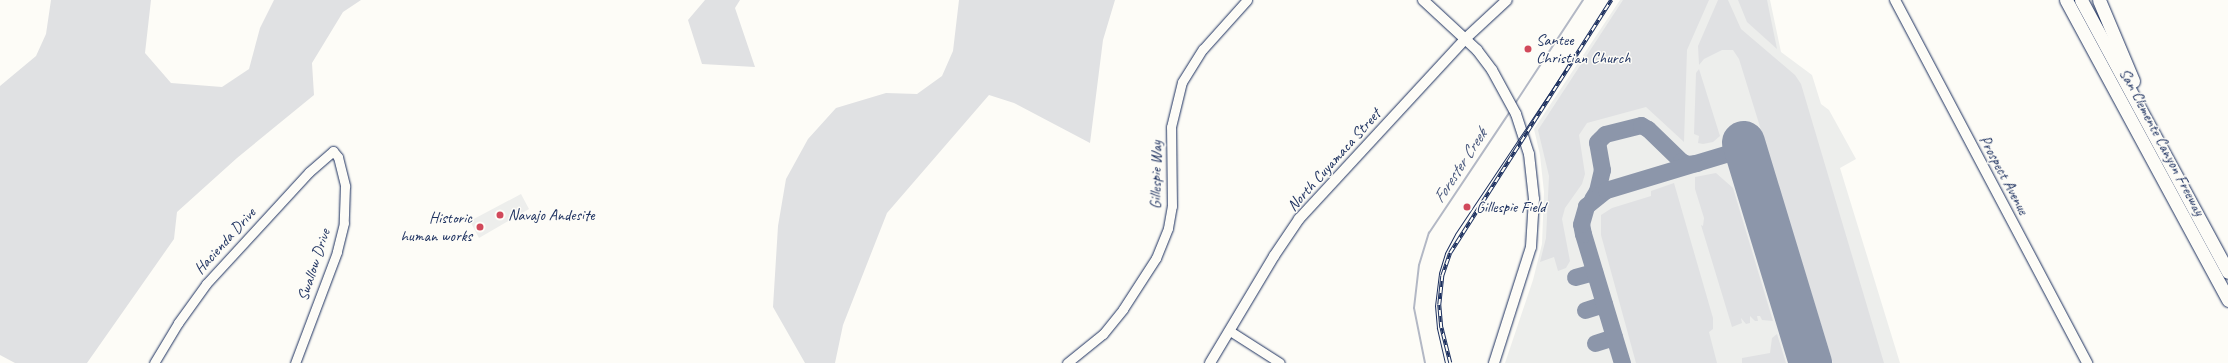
<!DOCTYPE html>
<html>
<head>
<meta charset="utf-8">
<style>
	body { margin:0 }
	#map { position:relative; width:2228px; height:363px; overflow:hidden; background:#fdfcf7; font-family:Caveat,sans-serif }
	div>[style] { position:absolute }
	[style*='--x'] { left:calc(var(--x)*1px); top:calc(var(--y)*1px); width:calc(var(--w)*1px); rotate:calc(var(--a)*1deg) }
	.built>* { inset:0; background:#edeeec }
	.green>* { inset:0; background:#e0e1e3 }
	.stream>* { height:2px; margin:-1px; padding:0 1px; transform-origin:1px; border-radius:1px; background:#b3b8c5 }
	.taxiway>* { height:17px; margin:-8.5px; padding:0 8.5px; transform-origin:8.5px; border-radius:8.5px; background:#8c96aa }
	.runway>* { height:43px; margin:-21.5px; padding:0 21.5px; transform-origin:21.5px; border-radius:21.5px; background:#8c96aa }
	.roads { filter:drop-shadow(0 0 1px #1b2f5e) drop-shadow(0 0 1px #1b2f5e) }
	.tertiary>* { height:9px; margin:-4.5px; padding:0 4.5px; transform-origin:4.5px; border-radius:4.5px; background:#fdfcf7 }
	.secondary>* { height:10px; margin:-5px; padding:0 5px; transform-origin:5px; border-radius:5px; background:#fdfcf7 }
	.motorway>* { height:13px; margin:-6.5px; padding:0 6.5px; transform-origin:6.5px; border-radius:6.5px; background:#fdfcf7 }
	.tram>* { height:1px; margin:-0.5px; padding:0 0.5px; transform-origin:0.5px; border-radius:0.5px; background:#1b2f5e }
	.rail>* { height:3.5px; margin-top:-1.75px; transform-origin:0; background:repeating-linear-gradient(90deg,#fdfcf7 0 6px,#1b2f5e 0 12px); box-sizing:border-box; border-block:1px solid #1b2f5e }
	.dots>* { width:11px; height:11px; translate:-50% -50%; box-sizing:border-box; border:2px solid #fdfcf7; border-radius:50% }
	span { translate:-50% -50%; white-space:nowrap; text-align:center; line-height:1.15; -webkit-text-stroke:3px #fdfcf7; paint-order:stroke }
	.poi-label { font-size:16px; color:#1b2f5e }
	.left { translate:0 -50%; text-align:left }
	.right { translate:-100% -50%; text-align:right }
	.street-label { font-size:16px; color:#1b2f5e }
	.water-label { font-size:17px; color:#49587d; font-style:italic }
</style>
</head>
<body>
<div id="map">
	<div class="built">
		<div style="clip-path:polygon(1620px 0,1770px 0,1781px 52px,1812px 75px,1821px 104px,1829px 110px,1856px 159px,1840px 168px,1900px 363px,1505px 363px,1533px 280px,1542px 244px,1544px 192px,1540px 155px,1534px 129px)"></div>
		<div style="clip-path:polygon(521px 194px,529px 209px,479px 238px,470px 221px)"></div>
	</div>
	<div class="green">
		<div style="clip-path:polygon(51px 0,151px 0,145px 53px,171px 83px,222px 87px,249px 69px,260px 28px,274px 0,361px 0,343px 12px,312px 63px,314px 95px,237px 158px,177px 212px,174px 239px,87px 363px,15px 363px,0 355px,0 86px,36px 56px,46px 34px)"></div>
		<div style="clip-path:polygon(705px 0,740px 0,735px 8px,755px 67px,702px 64px,688px 20px)"></div>
		<div style="clip-path:polygon(959px 0,1115px 0,1103px 40px,1090px 143px,1014px 103px,989px 95px,887px 213px,843px 325px,835px 363px,805px 363px,773px 307px,778px 226px,786px 179px,808px 139px,836px 108px,886px 93px,917px 94px,942px 76px,953px 51px)"></div>
		<div style="clip-path:polygon(1623px 0,1709px 0,1687px 50px,1684px 142px,1646px 107px,1587px 123px,1579px 135px,1585px 174px,1582px 184px,1565px 208px,1562px 219px,1570px 261px,1566px 268px,1558px 271px,1554px 257px,1540px 262px,1546px 238px,1549px 176px,1538px 130px)"></div>
		<div style="clip-path:polygon(1718px 0,1728px 0,1741px 29px,1795px 75px,1801px 84px,1884px 363px,1833px 363px,1739px 59px,1733px 50px,1722px 50px,1704px 59px,1699px 65px,1698px 46px)"></div>
		<div style="clip-path:polygon(1738px 0,1767px 0,1777px 49px,1747px 22px)"></div>
		<div style="clip-path:polygon(1699px 69px,1720px 136px,1713px 142px,1703px 144px,1698px 143px,1699px 136px,1694px 134px,1696px 73px)"></div>
		<div style="clip-path:polygon(1716px 173px,1733px 188px,1773px 321px,1762px 320px,1760px 316px,1757px 316px,1758px 321px,1755px 321px,1750px 316px,1750px 323px,1746px 324px,1741px 318px,1742px 323px,1732px 327px,1701px 225px,1703px 226px,1704px 218px,1695px 189px,1695px 177px)"></div>
		<div style="clip-path:polygon(1674px 183px,1713px 318px,1713px 329px,1709px 332px,1717px 363px,1636px 363px,1601px 235px,1601px 215px,1612px 208px,1651px 196px,1651px 191px)"></div>
		<div style="clip-path:polygon(1777px 334px,1786px 363px,1742px 363px,1742px 358px,1770px 353px,1772px 338px)"></div>
	</div>
	<div class="stream">
		<div style="--x:1514;--y:105;--w:126;--a:-56.7"></div>
		<div style="--x:1425;--y:363;--w:56;--a:-101.3"></div>
		<div style="--x:1414;--y:308;--w:43;--a:-83.4"></div>
		<div style="--x:1419;--y:265;--w:34;--a:-73"></div>
		<div style="--x:1429;--y:233;--w:148;--a:-56.3"></div>
	</div>
	<div class="taxiway">
		<div style="--x:1592;--y:199;--w:9;--a:-58"></div>
		<div style="--x:1597;--y:191;--w:22;--a:-77"></div>
		<div style="--x:1602;--y:170;--w:28;--a:-100"></div>
		<div style="--x:1597;--y:142;--w:11;--a:-45"></div>
		<div style="--x:1605;--y:134;--w:37;--a:-14"></div>
		<div style="--x:1641;--y:125;--w:8;--a:30"></div>
		<div style="--x:1648;--y:129;--w:46;--a:44.1"></div>
		<div style="--x:1681;--y:161;--w:7;--a:27"></div>
		<div style="--x:1687;--y:164;--w:10;--a:-6"></div>
		<div style="--x:1575;--y:277;--w:20;--a:-15"></div>
		<div style="--x:1585;--y:310;--w:20;--a:-18"></div>
		<div style="--x:1595;--y:343;--w:20;--a:-18"></div>
		<div style="--x:1622;--y:363;--w:135;--a:-106.8"></div>
		<div style="--x:1583;--y:234;--w:10;--a:-101"></div>
		<div style="--x:1581;--y:224;--w:19;--a:-74"></div>
		<div style="--x:1586;--y:206;--w:26;--a:-39"></div>
		<div style="--x:1606;--y:190;--w:145;--a:-16.8"></div>
	</div>
	<div class="runway">
		<div style="--x:1743;--y:142;--w:231;--a:73.1"></div>
	</div>
	<div class="roads">
		<div class="tertiary">
			<div style="--x:1230;--y:331;--w:59;--a:32.6"></div>
			<div style="--x:154;--y:363;--w:47;--a:-59"></div>
			<div style="--x:178;--y:323;--w:48;--a:-54.3"></div>
			<div style="--x:206;--y:284;--w:152;--a:-47.4"></div>
			<div style="--x:309;--y:172;--w:32;--a:-41"></div>
			<div style="--x:333;--y:151;--w:8;--a:50"></div>
			<div style="--x:338;--y:157;--w:30;--a:76"></div>
			<div style="--x:345;--y:186;--w:37;--a:92"></div>
			<div style="--x:344;--y:223;--w:30;--a:104"></div>
			<div style="--x:337;--y:252;--w:119;--a:110.7"></div>
			<div style="--x:1067;--y:363;--w:46;--a:-38.9"></div>
			<div style="--x:1103;--y:334;--w:32;--a:-51"></div>
			<div style="--x:1123;--y:309;--w:61;--a:-57.1"></div>
			<div style="--x:1156;--y:258;--w:32;--a:-68"></div>
			<div style="--x:1168;--y:228;--w:22;--a:-80"></div>
			<div style="--x:1172;--y:206;--w:79;--a:-90.7"></div>
			<div style="--x:1171;--y:127;--w:46;--a:-76.3"></div>
			<div style="--x:1182;--y:82;--w:39;--a:-58"></div>
			<div style="--x:1203;--y:49;--w:66;--a:-48.1"></div>
		</div>
		<div class="secondary">
			<div style="--x:1423;--y:0;--w:74;--a:42.8"></div>
			<div style="--x:1477;--y:50;--w:25;--a:53"></div>
			<div style="--x:1492;--y:70;--w:50;--a:61.4"></div>
			<div style="--x:1516;--y:114;--w:42;--a:72"></div>
			<div style="--x:1529;--y:154;--w:45;--a:83.7"></div>
			<div style="--x:1534;--y:199;--w:48;--a:93.6"></div>
			<div style="--x:1531;--y:247;--w:122;--a:107.7"></div>
			<div style="--x:1895;--y:0;--w:411;--a:62.1"></div>
			<div style="--x:1210;--y:363;--w:125;--a:-59.1"></div>
			<div style="--x:1274;--y:256;--w:45;--a:-56"></div>
			<div style="--x:1299;--y:219;--w:245;--a:-47.3"></div>
			<div style="--x:1465;--y:39;--w:57;--a:-42.9"></div>
		</div>
		<div class="motorway">
			<div style="--x:2066;--y:0;--w:341;--a:61.6"></div>
			<div style="--x:2081;--y:0;--w:309;--a:61.6"></div>
			<div style="--x:2099;--y:0;--w:88;--a:67.2"></div>
		</div>
	</div>
	<div class="tram">
		<div style="--x:1445;--y:363;--w:36;--a:-103"></div>
		<div style="--x:1437;--y:328;--w:22;--a:-95"></div>
		<div style="--x:1435;--y:306;--w:33;--a:-83"></div>
		<div style="--x:1439;--y:273;--w:21;--a:-73"></div>
		<div style="--x:1445;--y:253;--w:21;--a:-62"></div>
		<div style="--x:1455;--y:234;--w:203;--a:-56.2"></div>
	</div>
	<div class="rail">
		<div style="--x:1450;--y:363;--w:36;--a:-104"></div>
		<div style="--x:1441;--y:328;--w:23;--a:-95"></div>
		<div style="--x:1439;--y:305;--w:29;--a:-84"></div>
		<div style="--x:1442;--y:276;--w:24;--a:-71"></div>
		<div style="--x:1450;--y:253;--w:300;--a:-57.5"></div>
	</div>
	<div class="dots">
		<div style="left:1528px;top:49px;background:#d1495b"></div>
		<div style="left:1467px;top:207px;background:#d1495b"></div>
		<div style="left:500px;top:215px;background:#d1495b"></div>
		<div style="left:480px;top:227px;background:#d1495b"></div>
	</div>
	<div class="poi-label">
		<span class="left" style="left:1536px;top:49px">Santee<br>Christian Church</span>
		<span class="left" style="left:1476px;top:207px">Gillespie Field</span>
		<span class="left" style="left:508px;top:215px">Navajo Andesite</span>
		<span class="right" style="left:472px;top:227px">Historic<br>human works</span>
	</div>
	<div class="street-label">
		<span style="left:2162px;top:142px;rotate:62deg">San Clemente Canyon Freeway</span>
		<span style="left:1334px;top:160px;rotate:-48deg">North Cuyamaca Street</span>
		<span style="left:1156px;top:175px;rotate:-89deg">Gillespie Way</span>
		<span style="left:2004px;top:175px;rotate:62deg">Prospect Avenue</span>
		<span style="left:225px;top:241px;rotate:-48deg">Hacienda Drive</span>
		<span style="left:314px;top:265px;rotate:-72deg">Swallow Drive</span>
	</div>
	<div class="water-label">
		<span style="left:1460px;top:166px;rotate:-57deg">Forester Creek</span>
	</div>
</div>
</body>
</html>
